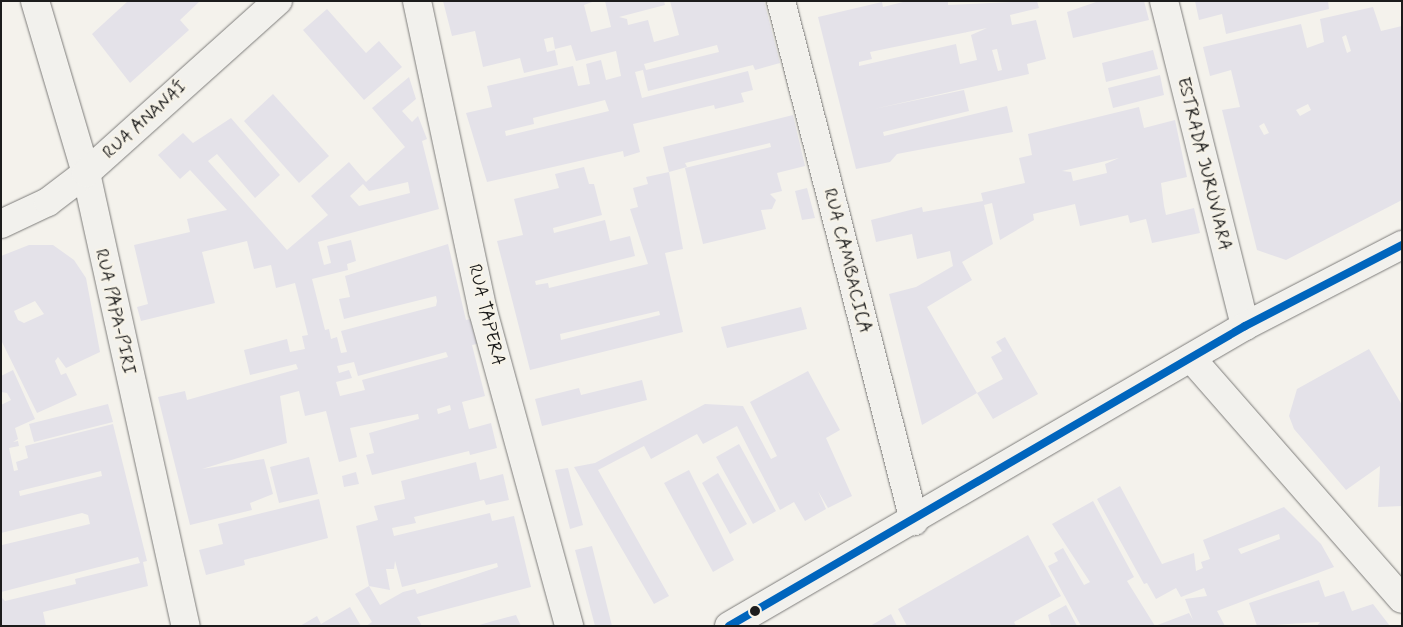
<!DOCTYPE html>
<html>
<head>
<meta charset="utf-8">
<style>
	body { margin:0 }
	#map { position:relative; width:1403px; height:627px; overflow:hidden; background:#f4f2ec; font-family:Mynerve,sans-serif }
	div>[style] { position:absolute }
	[style*='--x'] { left:calc(var(--x)*1px); top:calc(var(--y)*1px); width:calc(var(--w)*1px); rotate:calc(var(--a)*1deg) }
	.building>* { inset:0; background:#e4e2e9 }
	.roads { filter:drop-shadow(0 0 1px #7d7c7a) drop-shadow(0 0 1px #7d7c7a) }
	.street>* { height:28px; margin:-14px; padding:0 14px; transform-origin:14px; border-radius:14px; background:#f2f1ed }
	.secondary>* { height:28px; margin:-14px; padding:0 14px; transform-origin:14px; border-radius:14px; background:#f2f1ed }
	.bus-1>* { height:8px; margin:-4px; padding:0 4px; transform-origin:4px; border-radius:4px; background:#0065bd }
	.dots>* { width:14px; height:14px; translate:-50% -50%; box-sizing:border-box; border:2px solid #f7f3e8; border-radius:50% }
	span { translate:-50% -50%; white-space:nowrap; text-align:center; line-height:1.15; -webkit-text-stroke:4px #f7f3e8; paint-order:stroke }
	.street-label { font-size:18px; color:#1c1c1c }
	.frame { position:absolute; inset:0; border:2px solid #1c1c1c; pointer-events:none }
</style>
</head>
<body>
<div id="map">
	<div class="building">
		<div style="clip-path:polygon(128px 1px,200px 1px,180px 20px,189px 30px,130px 83px,92px 34px)"></div>
		<div style="clip-path:polygon(evenodd,443px 1px,595px 1px,584px 5px,591px 32px,611px 27px,605px 1px,664px 1px,665px 5px,619px 17px,627px 19px,628px 25px,648px 20px,654px 42px,679px 35px,670px 1px,764px 1px,780px 63px,755px 70px,753px 65px,648px 91px,643px 70px,635px 72px,642px 98px,748px 71px,753px 90px,741px 93px,744px 102px,715px 109px,714px 105px,633px 124px,640px 152px,624px 157px,623px 151px,487px 182px,466px 113px,492px 107px,487px 86px,573px 66px,578px 86px,590px 84px,586px 64px,601px 60px,606px 80px,621px 76px,616px 51px,576px 61px,571px 45px,555px 49px,553px 37px,544px 39px,547px 52px,555px 50px,558px 65px,524px 73px,520px 58px,483px 67px,475px 31px,452px 36px,443px 1px,717px 45px,719px 52px,646px 70px,644px 64px,717px 45px,443px 1px,605px 100px,609px 111px,506px 136px,505px 131px,534px 124px,533px 118px,605px 100px)"></div>
		<div style="clip-path:polygon(evenodd,907px 1px,948px 1px,948px 5px,1037px 1px,1039px 8px,1010px 15px,1012px 25px,1036px 20px,1046px 59px,1027px 64px,1029px 74px,874px 109px,964px 90px,969px 111px,883px 132px,884px 136px,1007px 106px,1013px 132px,897px 154px,890px 162px,856px 169px,818px 17px,882px 2px,883px 7px,907px 1px,987px 28px,971px 35px,977px 60px,960px 64px,956px 44px,859px 66px,859px 62px,872px 59px,870px 52px,987px 28px,907px 1px,997px 49px,1002px 70px,998px 71px,992px 50px,997px 49px)"></div>
		<div style="clip-path:polygon(1099px 1px,1144px 1px,1149px 20px,1073px 38px,1067px 12px)"></div>
		<div style="clip-path:polygon(1195px 1px,1328px 1px,1329px 9px,1226px 34px,1222px 14px,1199px 20px)"></div>
		<div style="clip-path:polygon(evenodd,1373px 7px,1381px 31px,1402px 26px,1402px 200px,1286px 260px,1257px 250px,1222px 110px,1240px 107px,1231px 70px,1210px 76px,1203px 47px,1301px 24px,1307px 48px,1324px 42px,1320px 19px,1373px 7px,1346px 35px,1351px 51px,1347px 53px,1342px 37px,1346px 35px,1373px 7px,1308px 104px,1311px 110px,1300px 116px,1296px 110px,1308px 104px,1373px 7px,1264px 123px,1269px 133px,1264px 135px,1259px 126px,1264px 123px)"></div>
		<div style="clip-path:polygon(327px 9px,366px 53px,379px 41px,402px 67px,364px 100px,303px 30px)"></div>
		<div style="clip-path:polygon(1153px 50px,1158px 69px,1106px 82px,1102px 63px)"></div>
		<div style="clip-path:polygon(1160px 75px,1164px 95px,1113px 108px,1108px 88px)"></div>
		<div style="clip-path:polygon(evenodd,409px 77px,416px 99px,402px 111px,412px 122px,418px 116px,427px 139px,422px 141px,439px 209px,318px 242px,324px 265px,331px 263px,327px 246px,351px 240px,356px 261px,347px 264px,348px 270px,312px 279px,325px 330px,329px 329px,331px 339px,337px 337px,341px 353px,347px 352px,341px 331px,436px 306px,437px 301px,436px 296px,344px 319px,339px 299px,350px 297px,345px 276px,448px 244px,466px 320px,470px 319px,477px 344px,472px 345px,485px 396px,462px 402px,469px 429px,491px 423px,497px 448px,470px 455px,469px 451px,372px 475px,366px 455px,374px 453px,369px 433px,419px 419px,418px 414px,350px 428px,357px 457px,339px 462px,326px 411px,305px 416px,299px 391px,280px 396px,287px 443px,202px 469px,264px 459px,273px 494px,250px 503px,252px 510px,190px 525px,158px 397px,185px 391px,187px 400px,298px 369px,296px 364px,250px 375px,244px 350px,287px 339px,290px 352px,305px 349px,302px 336px,308px 335px,295px 283px,276px 288px,271px 265px,254px 269px,247px 241px,202px 252px,215px 303px,141px 321px,137px 307px,148px 304px,134px 245px,190px 232px,187px 219px,227px 210px,190px 170px,180px 179px,158px 155px,183px 133px,193px 143px,231px 118px,280px 175px,255px 198px,217px 154px,208px 161px,287px 250px,328px 215px,311px 196px,349px 162px,366px 182px,405px 147px,372px 108px,409px 77px,408px 182px,410px 193px,359px 206px,350px 196px,363px 184px,369px 191px,408px 182px,409px 77px,446px 352px,448px 357px,362px 380px,365px 390px,340px 396px,336px 382px,352px 378px,349px 370px,339px 373px,337px 366px,354px 362px,358px 376px,446px 352px,409px 77px,450px 405px,451px 410px,438px 414px,437px 409px,450px 405px)"></div>
		<div style="clip-path:polygon(273px 94px,329px 156px,299px 183px,244px 121px)"></div>
		<div style="clip-path:polygon(evenodd,1139px 107px,1144px 128px,1175px 120px,1187px 177px,1161px 183px,1164px 206px,1166px 215px,1194px 208px,1200px 233px,1152px 243px,1146px 219px,1130px 223px,1128px 215px,1080px 226px,1075px 204px,1033px 214px,1034px 220px,1000px 240px,992px 203px,984px 205px,993px 244px,962px 262px,972px 280px,927px 307px,977px 393px,922px 425px,889px 294px,916px 287px,953px 266px,950px 251px,917px 259px,912px 234px,876px 242px,871px 220px,922px 207px,923px 212px,983px 201px,981px 193px,1025px 183px,1019px 158px,1032px 155px,1028px 134px,1139px 107px,1119px 158px,1105px 164px,1107px 173px,1073px 181px,1071px 172px,1062px 171px,1119px 158px)"></div>
		<div style="clip-path:polygon(793px 115px,805px 166px,777px 173px,782px 191px,770px 194px,776px 200px,772px 209px,761px 210px,766px 229px,703px 244px,685px 168px,771px 147px,770px 143px,685px 163px,687px 167px,669px 172px,663px 147px)"></div>
		<div style="clip-path:polygon(evenodd,584px 167px,589px 184px,594px 184px,602px 215px,553px 228px,554px 233px,605px 220px,610px 241px,630px 236px,635px 256px,535px 281px,536px 285px,548px 283px,549px 288px,648px 264px,630px 209px,638px 207px,633px 188px,648px 184px,646px 177px,669px 172px,683px 249px,665px 253px,683px 332px,530px 370px,497px 241px,523px 235px,514px 199px,559px 188px,555px 174px,584px 167px,659px 311px,660px 315px,561px 340px,560px 334px,659px 311px)"></div>
		<div style="clip-path:polygon(807px 188px,815px 218px,802px 220px,795px 191px)"></div>
		<div style="clip-path:polygon(evenodd,29px 245px,53px 245px,74px 260px,86px 278px,100px 352px,66px 368px,58px 357px,55px 361px,61px 375px,66px 373px,77px 395px,37px 413px,1px 340px,1px 256px,29px 245px,35px 301px,44px 314px,24px 323px,18px 320px,14px 311px,35px 301px)"></div>
		<div style="clip-path:polygon(801px 307px,807px 329px,727px 348px,721px 327px)"></div>
		<div style="clip-path:polygon(1005px 337px,1038px 394px,993px 419px,977px 393px,1003px 379px,991px 357px,1002px 351px,996px 342px)"></div>
		<div style="clip-path:polygon(1369px 349px,1402px 405px,1402px 506px,1378px 507px,1380px 466px,1346px 490px,1294px 429px,1289px 416px,1297px 389px)"></div>
		<div style="clip-path:polygon(evenodd,13px 370px,35px 419px,15px 428px,18px 439px,13px 442px,18px 441px,19px 446px,9px 448px,14px 471px,18px 470px,16px 462px,28px 458px,25px 446px,113px 424px,147px 561px,143px 562px,148px 586px,43px 612px,46px 626px,1px 626px,1px 597px,5px 601px,76px 584px,75px 579px,140px 563px,138px 557px,1px 592px,2px 545px,90px 524px,88px 515px,82px 513px,1px 533px,1px 405px,11px 400px,7px 393px,1px 392px,1px 376px,13px 370px,101px 471px,102px 476px,20px 496px,19px 491px,101px 471px)"></div>
		<div style="clip-path:polygon(808px 371px,840px 430px,826px 438px,852px 496px,828px 508px,818px 491px,826px 509px,805px 521px,794px 502px,780px 510px,737px 426px,703px 444px,697px 434px,651px 459px,644px 446px,598px 470px,669px 596px,654px 604px,574px 467px,595px 463px,705px 404px,743px 406px,771px 459px,777px 456px,750px 402px)"></div>
		<div style="clip-path:polygon(642px 380px,647px 400px,542px 426px,535px 399px,579px 388px,581px 395px)"></div>
		<div style="clip-path:polygon(108px 404px,113px 422px,34px 442px,29px 424px)"></div>
		<div style="clip-path:polygon(739px 444px,776px 511px,753px 524px,716px 457px)"></div>
		<div style="clip-path:polygon(309px 457px,318px 494px,279px 503px,270px 467px)"></div>
		<div style="clip-path:polygon(evenodd,476px 462px,480px 480px,503px 474px,509px 500px,486px 505px,484px 500px,414px 517px,416px 523px,392px 528px,394px 536px,490px 513px,492px 521px,514px 516px,531px 587px,417px 617px,422px 626px,366px 626px,372px 622px,355px 594px,369px 586px,356px 526px,378px 520px,374px 506px,405px 499px,401px 481px,476px 462px,395px 561px,402px 587px,497px 563px,498px 567px,417px 594px,415px 589px,403px 592px,380px 605px,369px 586px,390px 590px,386px 569px,394px 569px,395px 561px)"></div>
		<div style="clip-path:polygon(568px 468px,583px 525px,570px 529px,555px 470px)"></div>
		<div style="clip-path:polygon(689px 470px,734px 560px,713px 572px,664px 483px)"></div>
		<div style="clip-path:polygon(356px 472px,359px 484px,344px 487px,342px 476px)"></div>
		<div style="clip-path:polygon(718px 473px,747px 524px,730px 534px,702px 483px)"></div>
		<div style="clip-path:polygon(evenodd,1120px 486px,1162px 564px,1194px 553px,1196px 571px,1203px 568px,1201px 562px,1210px 559px,1203px 540px,1284px 507px,1321px 544px,1334px 567px,1217px 611px,1225px 626px,1081px 626px,1048px 566px,1058px 561px,1054px 553px,1063px 548px,1084px 585px,1090px 582px,1052px 524px,1093px 501px,1134px 577px,1127px 581px,1155px 626px,1189px 613px,1193px 620px,1185px 599px,1207px 596px,1204px 588px,1181px 597px,1176px 588px,1156px 599px,1147px 583px,1144px 584px,1097px 499px,1120px 486px,1279px 534px,1280px 539px,1241px 554px,1238px 549px,1279px 534px)"></div>
		<div style="clip-path:polygon(319px 499px,328px 538px,244px 560px,245px 565px,206px 575px,199px 550px,223px 544px,218px 524px)"></div>
		<div style="clip-path:polygon(1028px 535px,1061px 596px,1014px 622px,1016px 626px,907px 626px,898px 609px)"></div>
		<div style="clip-path:polygon(592px 546px,612px 626px,595px 626px,575px 550px)"></div>
		<div style="clip-path:polygon(1319px 580px,1325px 597px,1344px 591px,1352px 611px,1373px 604px,1390px 626px,1317px 626px,1320px 622px,1257px 626px,1249px 603px)"></div>
		<div style="clip-path:polygon(1066px 605px,1077px 626px,1051px 626px,1048px 615px)"></div>
		<div style="clip-path:polygon(350px 607px,361px 626px,300px 626px,317px 616px,321px 624px)"></div>
		<div style="clip-path:polygon(891px 614px,897px 626px,870px 626px)"></div>
		<div style="clip-path:polygon(516px 615px,521px 626px,476px 626px,493px 621px)"></div>
	</div>
	<div class="roads">
		<div class="street">
			<div style="--x:35;--y:1;--w:179;--a:73.5"></div>
			<div style="--x:86;--y:173;--w:464;--a:77.6"></div>
			<div style="--x:417;--y:1;--w:317;--a:78"></div>
			<div style="--x:483;--y:311;--w:327;--a:74.7"></div>
			<div style="--x:781;--y:1;--w:537;--a:75.65"></div>
			<div style="--x:1164;--y:1;--w:335;--a:76"></div>
			<div style="--x:1;--y:224;--w:52;--a:-25.1"></div>
			<div style="--x:48;--y:202;--w:48;--a:-37.3"></div>
			<div style="--x:86;--y:173;--w:258;--a:-41.9"></div>
			<div style="--x:1191;--y:358;--w:320;--a:48.8"></div>
		</div>
		<div class="secondary">
			<div style="--x:729;--y:626;--w:597;--a:-30.17"></div>
			<div style="--x:1245;--y:326;--w:177;--a:-27.3"></div>
		</div>
	</div>
	<div class="bus-1">
		<div style="--x:729;--y:626;--w:597;--a:-30.17"></div>
		<div style="--x:1245;--y:326;--w:177;--a:-27.3"></div>
	</div>
	<div class="dots">
		<div style="left:755px;top:611px;background:#1c1c1c"></div>
	</div>
	<div class="street-label">
		<span style="left:145px;top:120px;rotate:-42deg">RUA ANANAÍ</span>
		<span style="left:1204px;top:164px;rotate:76deg">ESTRADA JURUVIARA</span>
		<span style="left:847px;top:261px;rotate:76deg">RUA CAMBACICA</span>
		<span style="left:115px;top:312px;rotate:77deg">RUA PAPA-PIRI</span>
		<span style="left:486px;top:315px;rotate:76deg">RUA TAPERA</span>
	</div>
	<div class="frame"></div>
</div>
</body>
</html>
